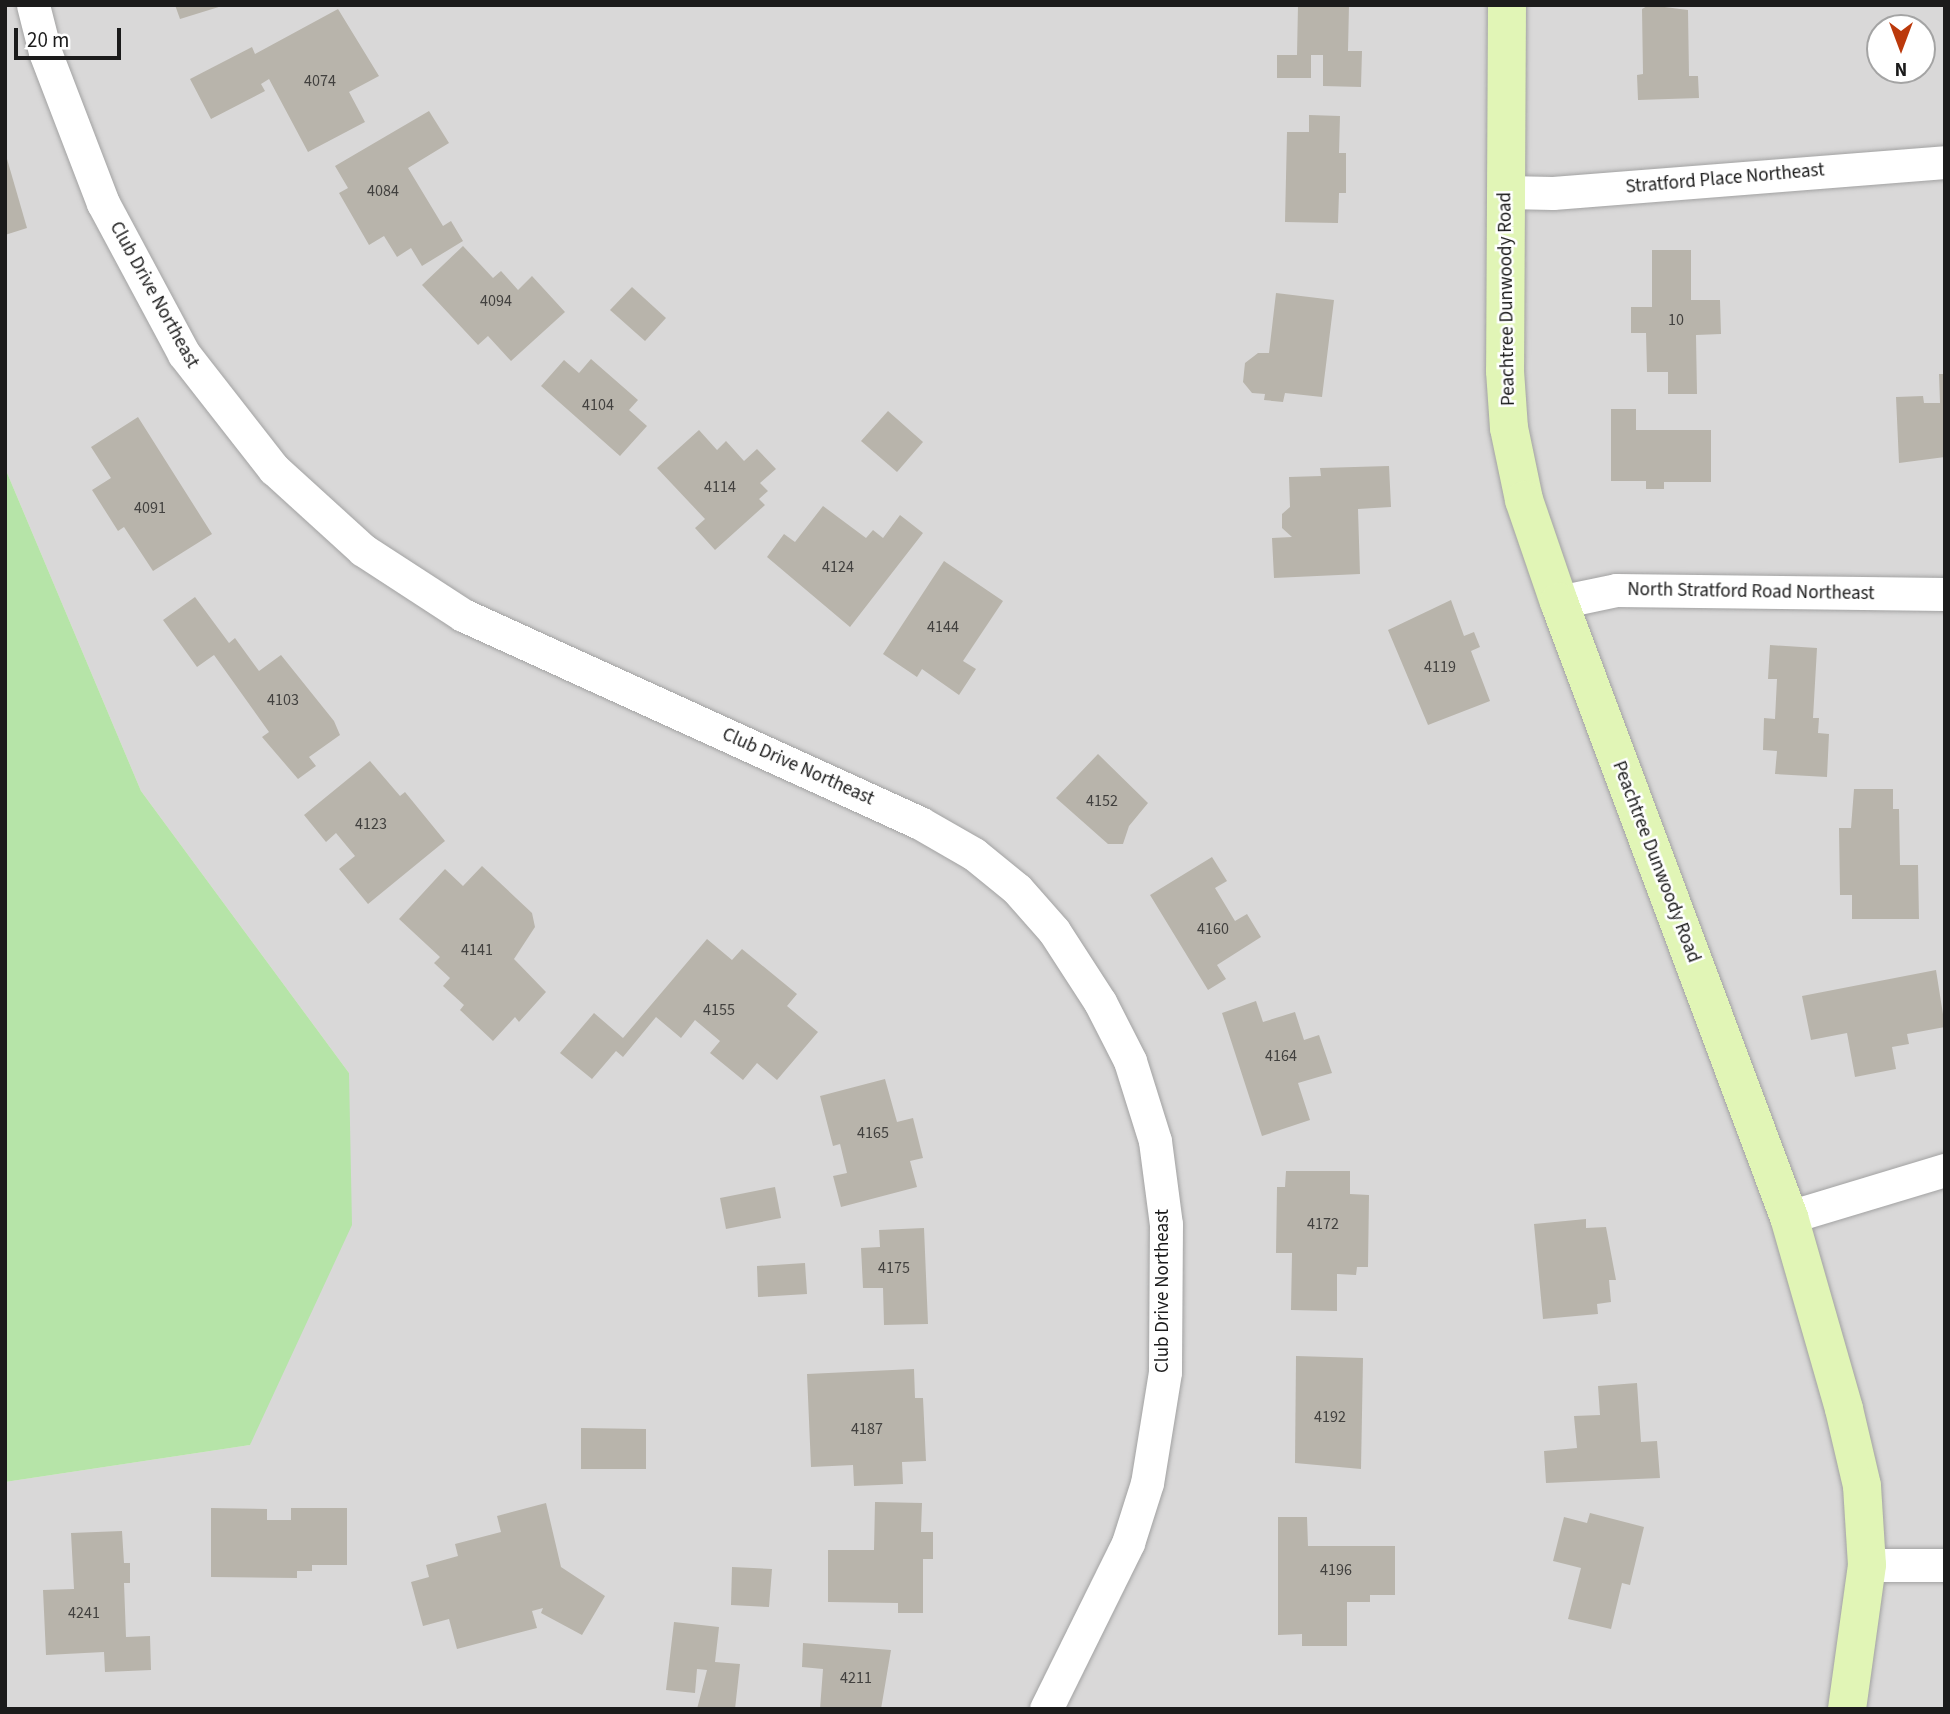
<!DOCTYPE html>
<html>
<head>
<meta charset="utf-8">
<style>
	body { margin:0 }
	#map { position:relative; width:1950px; height:1714px; overflow:hidden; background:#ecebe1; font-family:"Source Sans 3",sans-serif }
	div>[style] { position:absolute }
	[style*='--x'] { left:calc(var(--x)*1px); top:calc(var(--y)*1px); width:calc(var(--w)*1px); rotate:calc(var(--a)*1deg) }
	.residential>* { inset:0; background:#d9d8d8 }
	.grass>* { inset:0; background:#b6e4a8 }
	.building>* { inset:0; background:#b8b4ab }
	.roads { filter:drop-shadow(0 0 2px #a2a2a2) drop-shadow(0 0 2px #a2a2a2) }
	.minor>* { height:33px; margin:-16.5px; padding:0 16.5px; transform-origin:16.5px; border-radius:16.5px; background:#fff }
	.secondary>* { height:38px; margin:-19px; padding:0 19px; transform-origin:19px; border-radius:19px; background:#e1f5b6 }
	span { translate:-50% -50%; white-space:nowrap; text-align:center; line-height:1.15; -webkit-text-stroke:5px #fff; paint-order:stroke }
	.number-label { font-size:16px; color:#42413f }
	.number-label span { -webkit-text-stroke-width:0 }
	.street-label { font-size:19px; color:#1b1b1b }
	.frame { position:absolute; inset:0; border:7px solid #1b1b1b; pointer-events:none }
	.north { position:absolute; left:1866px; top:14px; width:70px; height:70px; box-sizing:border-box; background:#fff; border:2px solid #a4a4a4; border-radius:50%; rotate:180deg; font-size:19px; font-weight:700; line-height:28px; text-align:center; color:#1b1b1b }
	.north::after { content:''; display:block; margin:auto; width:24px; height:32px; background:#bb390b; clip-path:polygon(50% 0,100% 100%,50% 72%,0 100%) }
	.scale { position:absolute; left:14px; top:28px; width:107px; height:32px; box-sizing:border-box; border:4px solid #1b1b1b; border-top:0; padding-left:9px; font-size:21px; line-height:24px; white-space:nowrap; color:#1b1b1b; -webkit-text-stroke:5px #fff; paint-order:stroke }
</style>
</head>
<body>
<div id="map">
	<div class="residential">
		<div style="clip-path:polygon(evenodd,5px 5px,1945px 5px,1945px 1709px,5px 1709px,5px 1482px,250px 1445px,349px 1073px,141px 791px,5px 468px,5px 5px,1880px 28px,1922px 28px,1922px 70px,1880px 70px,1880px 28px)"></div>
	</div>
	<div class="grass">
		<div style="clip-path:polygon(5px 468px,141px 791px,349px 1073px,352px 1225px,250px 1445px,5px 1482px)"></div>
	</div>
	<div class="building">
		<div style="clip-path:polygon(175px 5px,222px 5px,222px 6px,180px 19px)"></div>
		<div style="clip-path:polygon(1298px 5px,1349px 5px,1348px 51px,1362px 51px,1361px 87px,1323px 86px,1323px 55px,1311px 55px,1311px 78px,1277px 78px,1277px 55px,1297px 55px)"></div>
		<div style="clip-path:polygon(1649px 5px,1688px 10px,1689px 76px,1698px 76px,1699px 98px,1638px 100px,1637px 75px,1643px 74px,1642px 9px)"></div>
		<div style="clip-path:polygon(338px 9px,379px 76px,349px 92px,365px 122px,308px 152px,269px 79px,261px 84px,265px 91px,211px 119px,190px 79px,252px 47px,255px 54px)"></div>
		<div style="clip-path:polygon(429px 111px,449px 143px,408px 168px,443px 226px,451px 221px,463px 241px,422px 266px,411px 248px,397px 257px,384px 236px,369px 245px,339px 193px,348px 188px,335px 166px)"></div>
		<div style="clip-path:polygon(1309px 115px,1340px 116px,1339px 153px,1346px 153px,1346px 193px,1339px 193px,1338px 223px,1285px 222px,1287px 132px,1309px 132px)"></div>
		<div style="clip-path:polygon(5px 152px,27px 228px,5px 235px)"></div>
		<div style="clip-path:polygon(463px 246px,493px 278px,501px 271px,518px 290px,532px 276px,565px 312px,511px 361px,488px 336px,478px 345px,422px 285px)"></div>
		<div style="clip-path:polygon(1652px 250px,1691px 250px,1691px 300px,1720px 300px,1721px 334px,1696px 335px,1697px 394px,1668px 394px,1668px 372px,1647px 372px,1646px 333px,1631px 333px,1631px 307px,1652px 307px)"></div>
		<div style="clip-path:polygon(632px 287px,666px 318px,645px 341px,610px 310px)"></div>
		<div style="clip-path:polygon(1276px 293px,1334px 300px,1322px 397px,1285px 393px,1283px 402px,1264px 400px,1265px 394px,1252px 393px,1243px 382px,1245px 363px,1258px 353px,1269px 353px)"></div>
		<div style="clip-path:polygon(591px 359px,638px 400px,629px 410px,647px 426px,620px 456px,541px 386px,564px 360px,579px 373px)"></div>
		<div style="clip-path:polygon(1939px 374px,1945px 374px,1945px 457px,1899px 463px,1896px 397px,1923px 396px,1924px 403px,1940px 403px)"></div>
		<div style="clip-path:polygon(1611px 409px,1636px 409px,1636px 430px,1711px 430px,1711px 482px,1664px 482px,1664px 489px,1646px 489px,1646px 481px,1611px 481px)"></div>
		<div style="clip-path:polygon(888px 411px,923px 442px,897px 472px,861px 441px)"></div>
		<div style="clip-path:polygon(138px 417px,212px 534px,153px 571px,124px 527px,118px 531px,92px 490px,111px 478px,91px 447px)"></div>
		<div style="clip-path:polygon(699px 430px,717px 450px,726px 441px,744px 461px,757px 449px,776px 469px,760px 483px,768px 491px,759px 499px,765px 505px,715px 550px,695px 528px,705px 519px,657px 468px)"></div>
		<div style="clip-path:polygon(1389px 466px,1391px 507px,1358px 509px,1360px 574px,1274px 578px,1272px 538px,1292px 537px,1282px 528px,1282px 514px,1290px 507px,1289px 477px,1321px 476px,1320px 468px)"></div>
		<div style="clip-path:polygon(823px 506px,866px 538px,873px 530px,883px 538px,900px 515px,923px 533px,850px 627px,767px 557px,784px 534px,795px 542px)"></div>
		<div style="clip-path:polygon(944px 561px,1003px 601px,963px 661px,976px 669px,959px 695px,922px 669px,917px 677px,883px 654px)"></div>
		<div style="clip-path:polygon(195px 597px,229px 643px,235px 638px,259px 671px,281px 655px,334px 721px,340px 735px,309px 757px,316px 766px,298px 779px,262px 737px,269px 732px,214px 655px,197px 667px,163px 620px)"></div>
		<div style="clip-path:polygon(1451px 600px,1464px 636px,1474px 632px,1480px 647px,1471px 651px,1490px 701px,1428px 725px,1388px 630px)"></div>
		<div style="clip-path:polygon(1770px 645px,1817px 648px,1813px 718px,1819px 718px,1818px 733px,1829px 734px,1827px 777px,1775px 774px,1777px 751px,1763px 750px,1764px 718px,1775px 719px,1777px 679px,1768px 679px)"></div>
		<div style="clip-path:polygon(1098px 754px,1148px 803px,1129px 826px,1123px 844px,1108px 844px,1056px 798px)"></div>
		<div style="clip-path:polygon(370px 761px,400px 796px,405px 792px,445px 841px,368px 904px,339px 869px,355px 856px,336px 833px,326px 842px,304px 815px)"></div>
		<div style="clip-path:polygon(1854px 789px,1893px 789px,1893px 809px,1899px 809px,1900px 865px,1918px 865px,1919px 919px,1852px 919px,1852px 895px,1840px 895px,1839px 828px,1851px 828px)"></div>
		<div style="clip-path:polygon(1212px 857px,1227px 881px,1215px 888px,1235px 921px,1247px 914px,1261px 937px,1217px 965px,1226px 979px,1208px 990px,1150px 895px)"></div>
		<div style="clip-path:polygon(482px 866px,532px 913px,535px 927px,514px 959px,546px 992px,519px 1022px,515px 1017px,493px 1041px,460px 1010px,464px 1005px,443px 986px,450px 978px,434px 963px,440px 957px,399px 919px,445px 869px,463px 886px)"></div>
		<div style="clip-path:polygon(707px 939px,732px 960px,742px 949px,797px 994px,787px 1006px,818px 1032px,777px 1080px,757px 1063px,743px 1080px,710px 1053px,720px 1041px,695px 1020px,681px 1038px,656px 1017px,623px 1057px,616px 1051px,592px 1079px,560px 1053px,594px 1013px,623px 1038px)"></div>
		<div style="clip-path:polygon(1936px 970px,1945px 1027px,1907px 1034px,1909px 1044px,1892px 1047px,1896px 1069px,1855px 1077px,1847px 1033px,1811px 1040px,1802px 996px)"></div>
		<div style="clip-path:polygon(1256px 1001px,1263px 1022px,1295px 1012px,1304px 1040px,1319px 1035px,1332px 1073px,1298px 1083px,1310px 1120px,1262px 1136px,1222px 1013px)"></div>
		<div style="clip-path:polygon(885px 1079px,897px 1122px,913px 1118px,923px 1158px,910px 1161px,917px 1187px,841px 1207px,833px 1176px,847px 1173px,840px 1144px,833px 1146px,820px 1096px)"></div>
		<div style="clip-path:polygon(1286px 1171px,1350px 1171px,1350px 1194px,1369px 1195px,1368px 1267px,1357px 1267px,1356px 1275px,1337px 1274px,1337px 1311px,1291px 1310px,1292px 1253px,1276px 1253px,1277px 1187px,1285px 1187px)"></div>
		<div style="clip-path:polygon(775px 1187px,781px 1218px,726px 1229px,720px 1198px)"></div>
		<div style="clip-path:polygon(1586px 1219px,1586px 1228px,1606px 1227px,1616px 1280px,1609px 1280px,1611px 1302px,1597px 1304px,1598px 1314px,1543px 1319px,1534px 1224px)"></div>
		<div style="clip-path:polygon(924px 1228px,928px 1324px,884px 1325px,883px 1288px,863px 1288px,861px 1248px,880px 1247px,879px 1230px)"></div>
		<div style="clip-path:polygon(805px 1263px,807px 1294px,758px 1297px,757px 1266px)"></div>
		<div style="clip-path:polygon(1296px 1356px,1363px 1358px,1361px 1469px,1295px 1463px)"></div>
		<div style="clip-path:polygon(914px 1369px,915px 1398px,923px 1398px,926px 1461px,902px 1462px,903px 1484px,854px 1486px,853px 1465px,811px 1467px,807px 1374px)"></div>
		<div style="clip-path:polygon(1637px 1383px,1641px 1442px,1657px 1441px,1660px 1478px,1546px 1483px,1544px 1451px,1577px 1448px,1574px 1416px,1600px 1415px,1598px 1386px)"></div>
		<div style="clip-path:polygon(581px 1428px,646px 1429px,646px 1469px,581px 1469px)"></div>
		<div style="clip-path:polygon(875px 1502px,922px 1503px,921px 1532px,933px 1532px,933px 1559px,923px 1559px,923px 1613px,898px 1613px,898px 1603px,828px 1602px,828px 1550px,874px 1550px)"></div>
		<div style="clip-path:polygon(546px 1503px,561px 1567px,605px 1596px,582px 1635px,541px 1613px,543px 1608px,532px 1611px,537px 1628px,457px 1649px,449px 1619px,423px 1626px,411px 1582px,429px 1577px,426px 1565px,458px 1556px,455px 1544px,501px 1532px,497px 1516px)"></div>
		<div style="clip-path:polygon(211px 1508px,267px 1509px,267px 1520px,291px 1520px,291px 1508px,347px 1508px,347px 1565px,312px 1565px,312px 1571px,297px 1571px,297px 1578px,211px 1577px)"></div>
		<div style="clip-path:polygon(1590px 1513px,1644px 1527px,1630px 1585px,1622px 1583px,1611px 1629px,1568px 1619px,1581px 1568px,1553px 1561px,1564px 1517px,1587px 1523px)"></div>
		<div style="clip-path:polygon(1278px 1517px,1307px 1517px,1308px 1546px,1395px 1546px,1395px 1595px,1370px 1595px,1370px 1602px,1347px 1602px,1347px 1646px,1302px 1646px,1302px 1634px,1278px 1635px)"></div>
		<div style="clip-path:polygon(122px 1531px,124px 1563px,130px 1563px,130px 1583px,124px 1583px,126px 1637px,150px 1636px,151px 1670px,105px 1672px,104px 1652px,46px 1655px,43px 1590px,74px 1589px,71px 1533px)"></div>
		<div style="clip-path:polygon(732px 1567px,772px 1569px,769px 1607px,731px 1605px)"></div>
		<div style="clip-path:polygon(674px 1622px,719px 1627px,715px 1662px,740px 1664px,735px 1709px,697px 1709px,707px 1670px,697px 1669px,695px 1693px,666px 1690px)"></div>
		<div style="clip-path:polygon(803px 1643px,891px 1650px,881px 1709px,820px 1709px,823px 1669px,802px 1667px)"></div>
	</div>
	<div class="roads">
		<div class="minor">
			<div style="--x:33;--y:5;--w:49;--a:75.7"></div>
			<div style="--x:45;--y:52;--w:162;--a:69"></div>
			<div style="--x:103;--y:203;--w:171;--a:61.8"></div>
			<div style="--x:184;--y:354;--w:146;--a:52"></div>
			<div style="--x:274;--y:469;--w:120;--a:42.3"></div>
			<div style="--x:363;--y:550;--w:119;--a:33"></div>
			<div style="--x:463;--y:615;--w:502;--a:24.47"></div>
			<div style="--x:920;--y:823;--w:62;--a:29.9"></div>
			<div style="--x:974;--y:854;--w:55;--a:39.1"></div>
			<div style="--x:1017;--y:889;--w:56;--a:48.6"></div>
			<div style="--x:1054;--y:931;--w:85;--a:57.1"></div>
			<div style="--x:1100;--y:1002;--w:66;--a:63"></div>
			<div style="--x:1130;--y:1061;--w:84;--a:72.6"></div>
			<div style="--x:1155;--y:1141;--w:84;--a:82.5"></div>
			<div style="--x:1166;--y:1224;--w:148;--a:90.4"></div>
			<div style="--x:1165;--y:1372;--w:112;--a:99.2"></div>
			<div style="--x:1147;--y:1483;--w:63;--a:107.6"></div>
			<div style="--x:1128;--y:1543;--w:185;--a:116.3"></div>
			<div style="--x:1506;--y:192;--w:47;--a:1.2"></div>
			<div style="--x:1553;--y:193;--w:393;--a:-4.5"></div>
			<div style="--x:1559;--y:602;--w:58;--a:-11.9"></div>
			<div style="--x:1616;--y:590;--w:329;--a:0.7"></div>
			<div style="--x:1789;--y:1217;--w:163;--a:-16.8"></div>
			<div style="--x:1867;--y:1565;--w:78;--a:0"></div>
		</div>
		<div class="secondary">
			<div style="--x:1507;--y:5;--w:366;--a:90.3"></div>
			<div style="--x:1505;--y:371;--w:57;--a:86"></div>
			<div style="--x:1509;--y:428;--w:74;--a:78.2"></div>
			<div style="--x:1524;--y:500;--w:108;--a:71.1"></div>
			<div style="--x:1559;--y:602;--w:657;--a:69.5"></div>
			<div style="--x:1789;--y:1217;--w:200;--a:74"></div>
			<div style="--x:1844;--y:1409;--w:79;--a:76.8"></div>
			<div style="--x:1862;--y:1486;--w:79;--a:86.4"></div>
			<div style="--x:1867;--y:1565;--w:145;--a:97.9"></div>
		</div>
	</div>
	<div class="number-label">
		<span style="left:320px;top:81px">4074</span>
		<span style="left:383px;top:191px">4084</span>
		<span style="left:496px;top:301px">4094</span>
		<span style="left:1676px;top:320px">10</span>
		<span style="left:598px;top:405px">4104</span>
		<span style="left:720px;top:487px">4114</span>
		<span style="left:150px;top:508px">4091</span>
		<span style="left:838px;top:567px">4124</span>
		<span style="left:943px;top:627px">4144</span>
		<span style="left:1440px;top:667px">4119</span>
		<span style="left:283px;top:700px">4103</span>
		<span style="left:1102px;top:801px">4152</span>
		<span style="left:371px;top:824px">4123</span>
		<span style="left:1213px;top:929px">4160</span>
		<span style="left:477px;top:950px">4141</span>
		<span style="left:719px;top:1010px">4155</span>
		<span style="left:1281px;top:1056px">4164</span>
		<span style="left:873px;top:1133px">4165</span>
		<span style="left:1323px;top:1224px">4172</span>
		<span style="left:894px;top:1268px">4175</span>
		<span style="left:1330px;top:1417px">4192</span>
		<span style="left:867px;top:1429px">4187</span>
		<span style="left:1336px;top:1570px">4196</span>
		<span style="left:84px;top:1613px">4241</span>
		<span style="left:856px;top:1678px">4211</span>
	</div>
	<div class="street-label">
		<span style="left:1725px;top:179px;rotate:-5deg">Stratford Place Northeast</span>
		<span style="left:154px;top:295px;rotate:61deg">Club Drive Northeast</span>
		<span style="left:1507px;top:299px;rotate:-91deg">Peachtree Dunwoody Road</span>
		<span style="left:1751px;top:592px;rotate:1deg">North Stratford Road Northeast</span>
		<span style="left:798px;top:767px;rotate:24deg">Club Drive Northeast</span>
		<span style="left:1656px;top:862px;rotate:69deg">Peachtree Dunwoody Road</span>
		<span style="left:1163px;top:1291px;rotate:-90deg">Club Drive Northeast</span>
	</div>
	<div class="frame"></div>
	<div class="north">N</div>
	<div class="scale">20 m</div>
</div>
</body>
</html>
